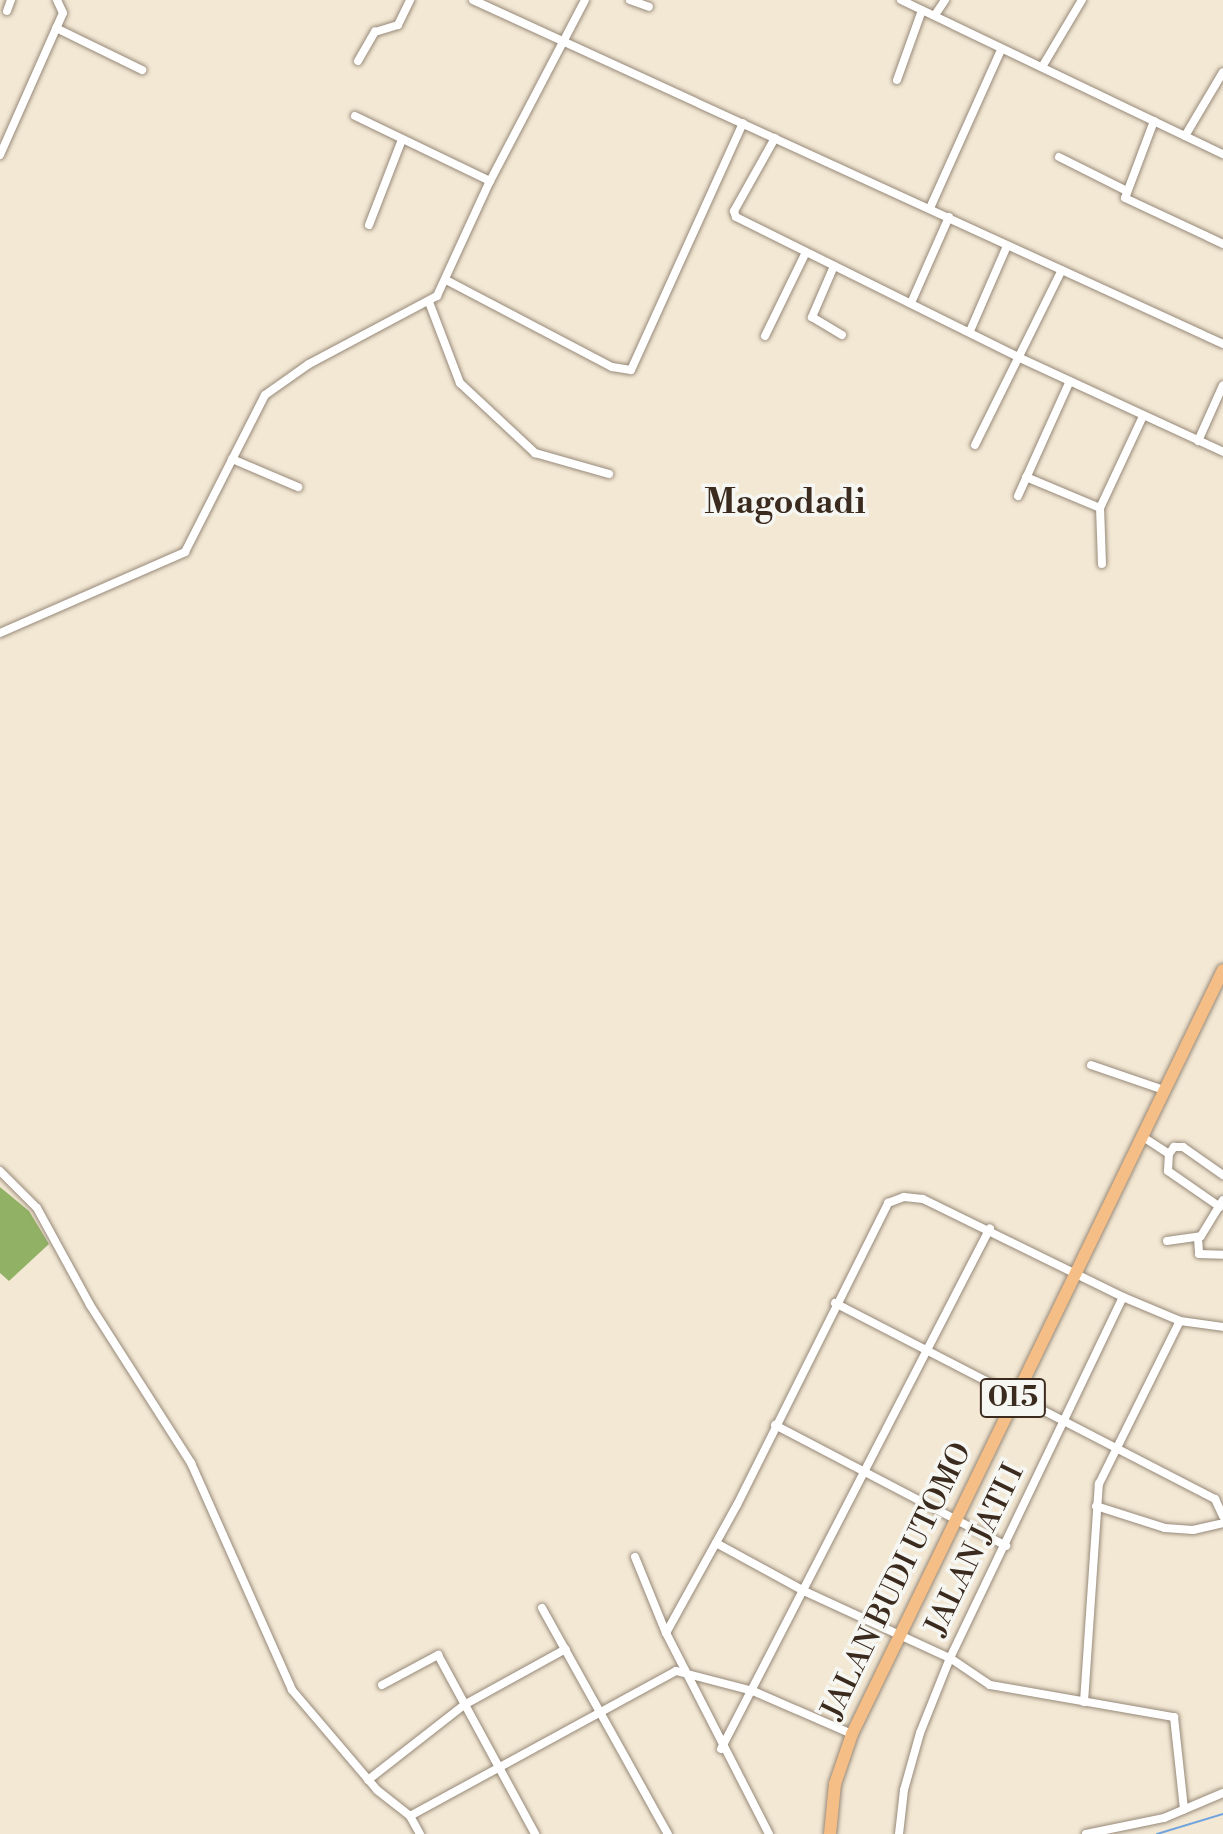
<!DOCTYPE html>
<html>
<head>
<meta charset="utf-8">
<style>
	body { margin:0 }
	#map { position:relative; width:1223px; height:1834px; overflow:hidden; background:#f3e8d4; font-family:"Libre Bodoni",serif }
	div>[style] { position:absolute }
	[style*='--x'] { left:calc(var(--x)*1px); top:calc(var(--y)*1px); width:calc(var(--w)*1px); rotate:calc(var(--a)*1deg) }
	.forest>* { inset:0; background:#91b165 }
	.stream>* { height:2px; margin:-1px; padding:0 1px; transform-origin:1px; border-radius:1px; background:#71a4dd }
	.roads { filter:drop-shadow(0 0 2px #978979) drop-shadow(0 0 2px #978979) }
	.street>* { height:8px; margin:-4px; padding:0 4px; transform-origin:4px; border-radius:4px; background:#fff }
	.primary>* { height:12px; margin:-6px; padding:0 6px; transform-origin:6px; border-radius:6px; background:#f6be87 }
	span { translate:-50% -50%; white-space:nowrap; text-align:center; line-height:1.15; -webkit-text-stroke:7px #f6f6f2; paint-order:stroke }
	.shield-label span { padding:2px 6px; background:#f6f6f2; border:2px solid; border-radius:6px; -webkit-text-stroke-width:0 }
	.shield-label { font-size:28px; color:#3b2a1e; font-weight:700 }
	.street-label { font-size:30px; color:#3b2a1e }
	.quarter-label { font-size:34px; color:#3b2a1e; font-weight:700 }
</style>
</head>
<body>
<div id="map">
	<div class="forest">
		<div style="clip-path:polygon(0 1187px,29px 1211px,49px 1244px,9px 1281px,0 1273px)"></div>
	</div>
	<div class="stream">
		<div style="--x:1157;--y:1834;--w:69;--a:-16.9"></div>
	</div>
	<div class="roads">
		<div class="street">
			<div style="--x:473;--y:0;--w:825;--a:24.64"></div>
			<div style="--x:630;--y:0;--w:20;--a:20"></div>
			<div style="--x:901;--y:0;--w:357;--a:25.6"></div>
			<div style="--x:7;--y:11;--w:12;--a:-70"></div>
			<div style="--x:935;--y:15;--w:18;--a:-56"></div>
			<div style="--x:56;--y:28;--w:96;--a:26"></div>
			<div style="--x:358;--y:61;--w:34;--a:-60"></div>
			<div style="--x:375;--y:32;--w:24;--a:-17"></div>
			<div style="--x:398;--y:25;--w:28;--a:-64"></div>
			<div style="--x:1042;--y:67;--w:78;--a:-59.2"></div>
			<div style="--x:897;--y:80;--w:74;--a:-70.3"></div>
			<div style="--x:355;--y:116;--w:150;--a:25.7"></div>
			<div style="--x:1154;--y:121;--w:82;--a:110.6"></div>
			<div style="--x:1125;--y:198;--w:108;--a:25.1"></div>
			<div style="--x:1185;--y:136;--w:74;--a:-59.3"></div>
			<div style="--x:775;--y:138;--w:84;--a:119.3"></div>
			<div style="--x:734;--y:211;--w:6;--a:72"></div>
			<div style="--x:736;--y:217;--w:317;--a:26.4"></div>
			<div style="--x:1020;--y:358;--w:224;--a:24.8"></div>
			<div style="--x:0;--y:155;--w:155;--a:-66.1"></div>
			<div style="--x:63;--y:13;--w:14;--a:-115"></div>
			<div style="--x:1059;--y:157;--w:74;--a:26.6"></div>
			<div style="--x:930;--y:208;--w:173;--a:-65.8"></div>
			<div style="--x:369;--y:225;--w:89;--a:-68.9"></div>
			<div style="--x:834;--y:266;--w:56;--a:113.3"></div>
			<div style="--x:812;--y:317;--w:35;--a:31"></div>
			<div style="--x:448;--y:281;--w:185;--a:27.7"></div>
			<div style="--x:612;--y:367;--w:19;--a:9"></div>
			<div style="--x:631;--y:370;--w:271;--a:-65.6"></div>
			<div style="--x:429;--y:302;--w:87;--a:69.1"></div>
			<div style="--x:460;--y:383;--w:103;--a:43"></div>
			<div style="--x:535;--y:453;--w:77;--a:15.8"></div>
			<div style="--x:911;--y:303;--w:94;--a:-66.2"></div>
			<div style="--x:970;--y:331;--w:93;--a:-66.5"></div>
			<div style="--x:765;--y:336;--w:93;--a:-64"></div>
			<div style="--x:1198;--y:441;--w:61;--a:-65.9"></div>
			<div style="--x:975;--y:445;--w:195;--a:-63.6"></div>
			<div style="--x:232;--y:459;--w:72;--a:23"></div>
			<div style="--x:1026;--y:477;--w:80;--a:22.7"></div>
			<div style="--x:1018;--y:496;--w:126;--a:-65.7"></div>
			<div style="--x:1102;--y:564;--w:56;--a:-92"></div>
			<div style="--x:1100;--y:508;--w:102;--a:-64.9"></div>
			<div style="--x:0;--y:633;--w:202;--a:-23.6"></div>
			<div style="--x:185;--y:552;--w:176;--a:-63"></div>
			<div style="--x:265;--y:395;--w:54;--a:-35.2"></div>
			<div style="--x:309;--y:364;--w:145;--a:-28"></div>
			<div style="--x:437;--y:296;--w:127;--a:-65.3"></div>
			<div style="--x:490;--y:181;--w:204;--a:-62.3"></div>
			<div style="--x:1091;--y:1065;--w:77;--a:18.9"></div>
			<div style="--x:1143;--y:1137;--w:31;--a:33"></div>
			<div style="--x:0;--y:1171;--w:52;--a:45"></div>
			<div style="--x:37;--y:1208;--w:111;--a:61.3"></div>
			<div style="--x:90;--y:1305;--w:188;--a:57.4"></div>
			<div style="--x:191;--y:1463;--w:248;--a:66"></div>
			<div style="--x:292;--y:1690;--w:131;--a:49.6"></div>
			<div style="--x:377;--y:1790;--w:42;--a:38.2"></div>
			<div style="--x:410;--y:1816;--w:303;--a:-28.6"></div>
			<div style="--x:676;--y:1671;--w:80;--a:14.6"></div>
			<div style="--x:753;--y:1691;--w:108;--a:23.5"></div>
			<div style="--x:1220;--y:1207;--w:63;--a:-145.3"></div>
			<div style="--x:1168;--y:1171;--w:17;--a:-87"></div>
			<div style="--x:1169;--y:1154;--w:9;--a:-54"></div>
			<div style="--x:1174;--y:1147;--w:9;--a:0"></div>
			<div style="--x:1183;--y:1147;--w:49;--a:35"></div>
			<div style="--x:1198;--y:1238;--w:16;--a:86"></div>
			<div style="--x:1199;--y:1254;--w:24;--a:2"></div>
			<div style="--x:1167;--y:1241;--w:34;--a:-8"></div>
			<div style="--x:1201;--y:1236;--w:42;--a:-58.6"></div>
			<div style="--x:835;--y:1303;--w:428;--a:27.3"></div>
			<div style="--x:1215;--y:1499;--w:19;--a:65"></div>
			<div style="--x:775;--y:1425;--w:261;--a:27.6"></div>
			<div style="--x:1096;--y:1506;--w:72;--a:17.7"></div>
			<div style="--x:1165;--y:1528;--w:28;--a:4"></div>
			<div style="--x:1193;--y:1530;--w:31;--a:-13"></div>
			<div style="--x:716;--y:1543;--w:100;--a:28.6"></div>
			<div style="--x:804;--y:1591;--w:161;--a:24.7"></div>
			<div style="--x:950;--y:1658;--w:48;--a:34"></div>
			<div style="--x:990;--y:1685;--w:187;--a:9.9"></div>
			<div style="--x:1174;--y:1717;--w:93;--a:83.8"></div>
			<div style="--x:635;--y:1557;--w:82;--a:67.8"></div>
			<div style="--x:542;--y:1608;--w:259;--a:60.9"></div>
			<div style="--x:382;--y:1685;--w:64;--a:-28.2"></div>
			<div style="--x:438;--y:1655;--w:204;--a:61.5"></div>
			<div style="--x:1084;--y:1702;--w:219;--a:-86.1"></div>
			<div style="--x:1099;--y:1484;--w:182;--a:-63.6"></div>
			<div style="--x:721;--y:1749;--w:586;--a:-62.69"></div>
			<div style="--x:368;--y:1780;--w:122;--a:-38"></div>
			<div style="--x:464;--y:1705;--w:116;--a:-28.8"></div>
			<div style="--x:410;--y:1816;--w:21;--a:61"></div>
			<div style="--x:769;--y:1834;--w:226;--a:-117.1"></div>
			<div style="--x:666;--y:1633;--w:146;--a:-61"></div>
			<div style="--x:737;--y:1505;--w:338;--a:-63.4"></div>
			<div style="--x:888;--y:1203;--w:17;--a:-21"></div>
			<div style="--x:904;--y:1197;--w:19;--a:6"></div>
			<div style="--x:923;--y:1199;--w:223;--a:26.1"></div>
			<div style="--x:1123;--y:1297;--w:62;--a:22.8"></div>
			<div style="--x:1180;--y:1321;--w:43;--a:7.9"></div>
			<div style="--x:899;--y:1834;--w:44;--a:-83.5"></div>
			<div style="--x:904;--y:1790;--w:59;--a:-74.3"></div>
			<div style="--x:920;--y:1733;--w:81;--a:-68.2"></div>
			<div style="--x:950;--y:1658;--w:400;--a:-64.4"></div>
			<div style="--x:1086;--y:1834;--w:80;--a:-11.6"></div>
			<div style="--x:1164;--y:1818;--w:64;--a:-23"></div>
		</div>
		<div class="primary">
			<div style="--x:830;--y:1834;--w:50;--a:-84.3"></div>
			<div style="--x:835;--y:1784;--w:53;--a:-71.2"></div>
			<div style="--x:852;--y:1734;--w:849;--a:-64.1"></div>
		</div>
	</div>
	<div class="shield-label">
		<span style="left:1013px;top:1398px">015</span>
	</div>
	<div class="street-label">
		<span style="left:975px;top:1550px;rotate:-64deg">JALAN JATI I</span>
		<span style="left:897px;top:1581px;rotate:-64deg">JALAN BUDI UTOMO</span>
	</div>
	<div class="quarter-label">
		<span style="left:785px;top:504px">Magodadi</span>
	</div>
</div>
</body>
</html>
